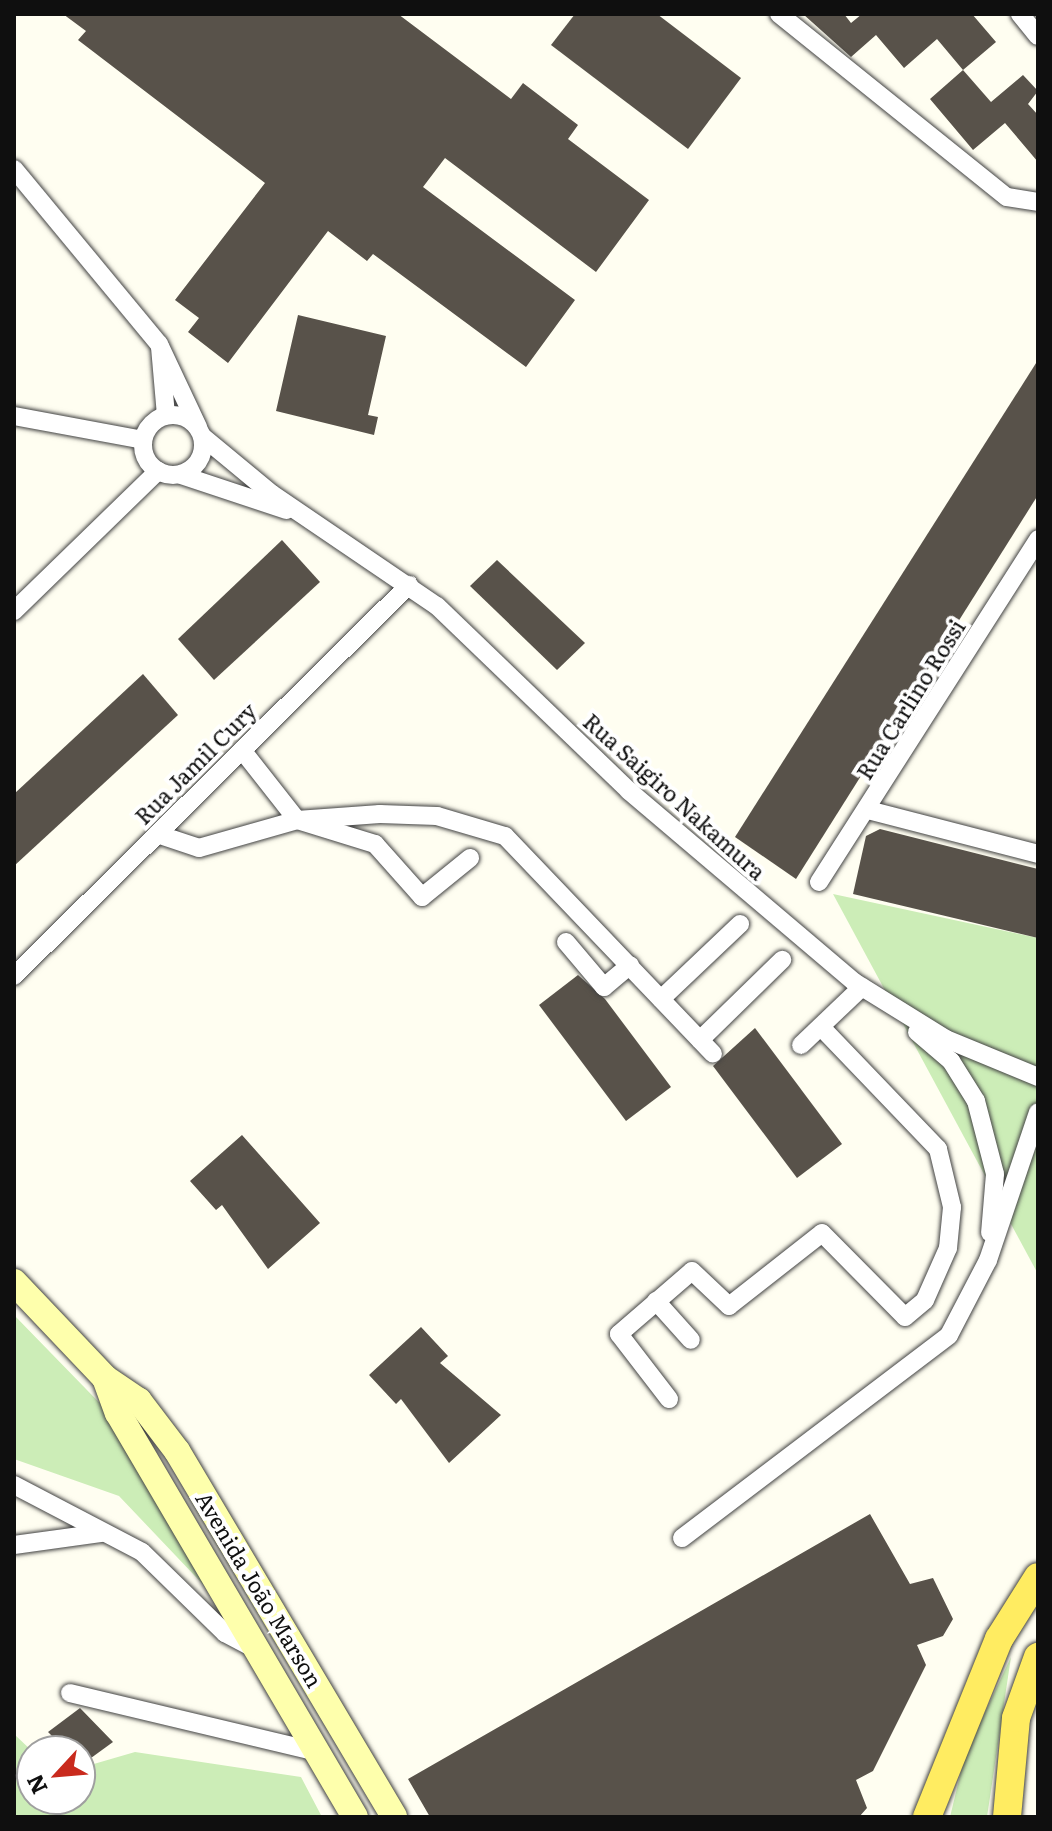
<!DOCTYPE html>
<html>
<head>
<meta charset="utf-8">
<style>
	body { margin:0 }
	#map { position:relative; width:1052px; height:1831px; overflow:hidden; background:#fffef1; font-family:Literata,serif }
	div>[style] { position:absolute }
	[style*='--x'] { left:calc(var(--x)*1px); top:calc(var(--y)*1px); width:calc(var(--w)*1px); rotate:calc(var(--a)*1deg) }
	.green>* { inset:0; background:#ccedb7 }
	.building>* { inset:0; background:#58524a }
	.roads { filter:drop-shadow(0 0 2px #424242) drop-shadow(0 0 2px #424242) }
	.minor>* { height:18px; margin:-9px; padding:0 9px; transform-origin:9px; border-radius:9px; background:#fff }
	.minor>.ring { margin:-9px; padding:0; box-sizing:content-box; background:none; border:18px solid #fff; border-radius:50% }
	.secondary>* { height:26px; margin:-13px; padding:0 13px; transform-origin:13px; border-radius:13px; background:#feffac }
	.primary>* { height:28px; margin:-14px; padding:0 14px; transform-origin:14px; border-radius:14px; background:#ffec61 }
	span { translate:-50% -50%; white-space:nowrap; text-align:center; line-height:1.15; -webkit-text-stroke:8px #fff; paint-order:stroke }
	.street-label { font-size:22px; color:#0f0f0f }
	.frame { position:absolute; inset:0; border:16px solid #0f0f0f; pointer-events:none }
	.north { position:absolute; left:16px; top:1735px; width:80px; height:80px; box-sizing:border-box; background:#fff; border:2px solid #9f9f9f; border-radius:50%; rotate:244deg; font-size:22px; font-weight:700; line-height:32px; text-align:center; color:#0f0f0f }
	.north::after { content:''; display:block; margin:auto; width:28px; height:36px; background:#c92a1d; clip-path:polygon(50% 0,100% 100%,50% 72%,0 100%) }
</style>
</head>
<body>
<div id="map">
	<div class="green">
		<div style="clip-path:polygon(833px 894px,1038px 938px,1038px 1274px)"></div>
		<div style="clip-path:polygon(14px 1315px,121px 1425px,214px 1596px,119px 1496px,14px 1459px)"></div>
		<div style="clip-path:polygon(1011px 1657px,987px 1817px,950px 1817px,965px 1755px)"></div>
		<div style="clip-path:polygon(14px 1734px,32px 1751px,32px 1799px,80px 1799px,80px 1768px,135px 1752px,301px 1777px,322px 1817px,14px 1817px)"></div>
	</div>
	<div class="building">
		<div style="clip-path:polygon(63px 14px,398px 14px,511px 99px,523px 83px,578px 125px,568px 139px,649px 200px,596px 272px,445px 158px,423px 187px,575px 300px,526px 367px,373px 254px,367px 261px,328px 231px,228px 363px,188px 332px,199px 318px,175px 300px,265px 183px,78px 40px,86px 31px)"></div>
		<div style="clip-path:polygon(575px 14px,657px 14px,741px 78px,688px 149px,551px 45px)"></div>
		<div style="clip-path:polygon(803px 14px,844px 14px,851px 23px,862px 14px,972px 14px,996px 42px,963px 70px,937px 39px,904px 68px,876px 35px,851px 57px)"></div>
		<div style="clip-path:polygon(963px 70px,991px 102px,1023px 75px,1038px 91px,1028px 104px,1038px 115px,1038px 162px,1005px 123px,973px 150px,930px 99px)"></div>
		<div style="clip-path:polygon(298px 315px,386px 336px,368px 415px,378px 417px,374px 435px,276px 411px)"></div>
		<div style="clip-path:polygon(1038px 360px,1038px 495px,796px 879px,735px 837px)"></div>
		<div style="clip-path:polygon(282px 540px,320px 582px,214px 680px,178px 639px)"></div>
		<div style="clip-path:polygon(497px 560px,585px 643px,557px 670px,470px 586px)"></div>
		<div style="clip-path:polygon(143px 674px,178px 715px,14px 866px,14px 794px)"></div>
		<div style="clip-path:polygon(880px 829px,1038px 869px,1038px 938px,853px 894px,866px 836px)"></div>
		<div style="clip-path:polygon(578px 975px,605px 999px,671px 1087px,626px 1121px,539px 1005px)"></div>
		<div style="clip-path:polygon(755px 1028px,842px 1144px,797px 1178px,713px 1066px)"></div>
		<div style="clip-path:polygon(242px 1135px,320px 1223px,268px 1269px,222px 1205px,216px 1210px,190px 1181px)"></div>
		<div style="clip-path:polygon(421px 1327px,448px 1356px,440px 1363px,501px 1415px,449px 1463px,401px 1399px,396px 1404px,369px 1375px)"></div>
		<div style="clip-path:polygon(870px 1514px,910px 1584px,933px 1578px,953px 1619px,943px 1636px,917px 1645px,926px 1665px,873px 1771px,856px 1780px,867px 1808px,859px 1817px,430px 1817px,408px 1779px)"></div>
		<div style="clip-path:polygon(80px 1708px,113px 1742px,80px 1766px,80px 1751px,67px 1751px,48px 1732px)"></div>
	</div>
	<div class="roads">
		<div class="minor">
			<div style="--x:779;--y:14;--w:292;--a:38.8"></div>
			<div style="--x:1007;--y:197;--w:31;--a:9"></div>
			<div style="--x:1020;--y:14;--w:28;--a:51"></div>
			<div style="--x:14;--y:169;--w:227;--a:50.4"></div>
			<div style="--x:159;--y:344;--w:92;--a:64.8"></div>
			<div style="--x:160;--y:347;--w:68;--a:85"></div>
			<div class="ring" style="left:143px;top:415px;width:42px;height:42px"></div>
			<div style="--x:14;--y:416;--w:131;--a:10.5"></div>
			<div style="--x:203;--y:437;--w:89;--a:39.6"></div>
			<div style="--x:272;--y:494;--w:199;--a:34.2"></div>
			<div style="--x:437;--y:606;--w:267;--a:43.9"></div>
			<div style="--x:629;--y:791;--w:295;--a:40.3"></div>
			<div style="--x:854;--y:982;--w:108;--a:31.8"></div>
			<div style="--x:946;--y:1039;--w:100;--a:22.4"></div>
			<div style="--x:181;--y:475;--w:111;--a:18.4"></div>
			<div style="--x:14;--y:611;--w:201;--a:-44.2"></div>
			<div style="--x:242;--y:750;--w:89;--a:51.8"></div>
			<div style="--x:297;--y:820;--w:82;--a:17.1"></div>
			<div style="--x:375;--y:844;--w:71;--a:48.4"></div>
			<div style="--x:422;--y:897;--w:62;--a:-39.1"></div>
			<div style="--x:868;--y:810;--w:176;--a:14.5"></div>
			<div style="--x:157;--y:834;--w:44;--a:18.4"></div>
			<div style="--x:199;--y:848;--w:102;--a:-15.9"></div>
			<div style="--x:297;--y:820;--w:83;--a:-4.1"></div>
			<div style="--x:380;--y:814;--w:57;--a:2"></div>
			<div style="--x:437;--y:816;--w:71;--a:16.4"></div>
			<div style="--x:505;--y:836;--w:301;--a:46.3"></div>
			<div style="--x:819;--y:882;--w:407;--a:-57.4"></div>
			<div style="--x:566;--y:942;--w:59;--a:49.8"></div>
			<div style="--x:604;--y:987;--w:34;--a:-40"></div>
			<div style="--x:14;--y:976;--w:556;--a:-44.71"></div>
			<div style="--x:661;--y:999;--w:109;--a:-43.5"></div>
			<div style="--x:917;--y:1032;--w:45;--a:40.5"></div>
			<div style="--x:951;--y:1061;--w:47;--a:58"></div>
			<div style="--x:976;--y:1101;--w:75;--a:75.4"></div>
			<div style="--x:995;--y:1174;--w:59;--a:94.8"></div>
			<div style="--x:700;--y:1040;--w:115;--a:-44.3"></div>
			<div style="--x:801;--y:1045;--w:84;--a:-43.6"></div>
			<div style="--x:656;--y:1301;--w:52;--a:48.1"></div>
			<div style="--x:669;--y:1399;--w:82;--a:-127.6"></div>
			<div style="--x:619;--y:1334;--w:96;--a:-40.8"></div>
			<div style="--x:692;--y:1271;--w:51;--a:43.4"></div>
			<div style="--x:729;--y:1306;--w:118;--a:-38.1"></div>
			<div style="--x:822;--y:1233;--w:118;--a:45.3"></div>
			<div style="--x:905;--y:1317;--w:26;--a:-40"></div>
			<div style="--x:925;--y:1300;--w:57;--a:-66.1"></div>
			<div style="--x:948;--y:1248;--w:41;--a:-84.4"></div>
			<div style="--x:952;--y:1207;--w:60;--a:-103.6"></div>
			<div style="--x:938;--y:1149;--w:169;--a:-133.8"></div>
			<div style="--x:14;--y:1485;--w:144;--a:27.6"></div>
			<div style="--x:142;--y:1552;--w:116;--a:44.3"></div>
			<div style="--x:225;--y:1633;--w:36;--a:28"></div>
			<div style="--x:682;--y:1538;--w:335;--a:-37.2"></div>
			<div style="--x:949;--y:1335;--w:85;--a:-62.5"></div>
			<div style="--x:988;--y:1260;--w:156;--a:-71.3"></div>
			<div style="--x:14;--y:1545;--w:89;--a:-7.8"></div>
			<div style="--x:70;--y:1693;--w:254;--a:13.4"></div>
		</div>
		<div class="secondary">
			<div style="--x:14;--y:1282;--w:132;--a:46.5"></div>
			<div style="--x:105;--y:1378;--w:41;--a:34.1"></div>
			<div style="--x:139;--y:1401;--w:63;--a:52.8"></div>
			<div style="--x:177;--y:1451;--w:425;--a:59.3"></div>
			<div style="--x:105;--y:1378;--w:37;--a:70"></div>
			<div style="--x:118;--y:1413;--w:468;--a:59.6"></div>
		</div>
		<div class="primary">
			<div style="--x:927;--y:1817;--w:192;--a:-68"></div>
			<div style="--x:999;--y:1639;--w:73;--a:-57.8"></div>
			<div style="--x:1007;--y:1817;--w:99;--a:-84.8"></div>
			<div style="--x:1016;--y:1718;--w:65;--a:-70.2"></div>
		</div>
	</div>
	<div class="street-label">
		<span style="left:910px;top:699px;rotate:-58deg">Rua Carlino Rossi</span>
		<span style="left:195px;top:763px;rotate:-45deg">Rua Jamil Cury</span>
		<span style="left:675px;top:796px;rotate:42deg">Rua Saigiro Nakamura</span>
		<span style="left:260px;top:1589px;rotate:59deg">Avenida João Marson</span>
	</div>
	<div class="frame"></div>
	<div class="north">N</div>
</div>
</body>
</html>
